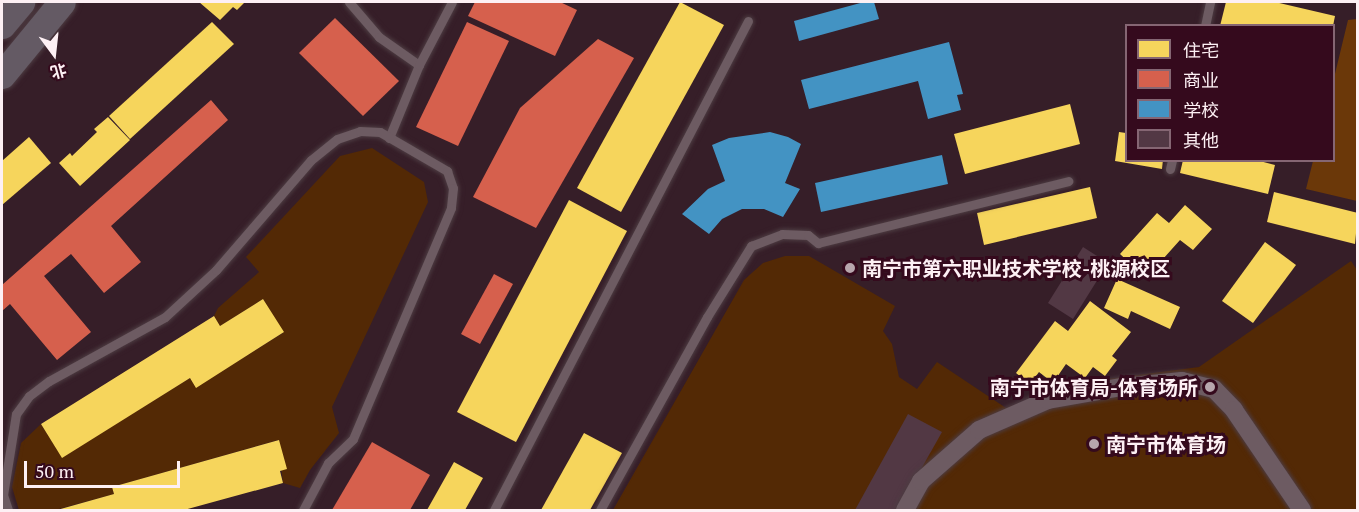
<!DOCTYPE html>
<html>
<head>
<meta charset="utf-8">
<style>
	body { margin:0 }
	#map { position:relative; width:1359px; height:512px; overflow:hidden; background:#361e28; font-family:"PT Serif","Noto Sans SC",serif }
	div>[style] { position:absolute }
	[style*='--x'] { left:calc(var(--x)*1px); top:calc(var(--y)*1px); width:calc(var(--w)*1px); rotate:calc(var(--a)*1deg) }
	.green>* { inset:0; background:#532905 }
	.forest>* { inset:0; background:#6b3809 }
	.homes>* { inset:0; background:#f6d55c }
	.shops>* { inset:0; background:#d6604d }
	.schools>* { inset:0; background:#4393c3 }
	.building>* { inset:0; background:#523844 }
	.roads { filter:drop-shadow(0 0 2px #4d3c42) drop-shadow(0 0 2px #4d3c42) }
	.service>* { height:9px; margin:-4.5px; padding:0 4.5px; transform-origin:4.5px; border-radius:4.5px; background:#6d5b62 }
	.minor>* { height:18px; margin:-9px; padding:0 9px; transform-origin:9px; border-radius:9px; background:#6d5b62 }
	.primary>* { height:27px; margin:-13.5px; padding:0 13.5px; transform-origin:13.5px; border-radius:13.5px; background:#645a64 }
	.dots>* { width:16px; height:16px; translate:-50% -50%; box-sizing:border-box; border:3px solid #350a1d; border-radius:50% }
	span { translate:-50% -50%; white-space:nowrap; text-align:center; line-height:1.15; -webkit-text-stroke:6px #350a1d; paint-order:stroke }
	.poi-label { font-size:20px; color:#fdf0f4; font-weight:700 }
	.left { translate:0 -50%; text-align:left }
	.right { translate:-100% -50%; text-align:right }
	.frame { position:absolute; inset:0; border:3px solid #fdf0f4; pointer-events:none }
	.legend { position:absolute; left:1125px; top:24px; width:210px; height:138px; box-sizing:border-box; background:#350a1d; border:2px solid #856673; margin:0; padding:8px 10px; list-style:none; font-size:18px; color:#fdf0f4 }
	.legend li { display:flex; align-items:center; gap:12px; height:30px }
	.legend b { width:30px; border:2px solid #856673 }
	.north { position:absolute; left:24px; top:24px; width:60px; height:60px; -webkit-text-stroke:4px #350a1d; paint-order:stroke; rotate:165deg; font-size:16px; font-weight:700; line-height:24px; text-align:center; color:#fdf0f4 }
	.north::after { content:''; display:block; margin:auto; width:21px; height:27px; background:#fdf0f4; clip-path:polygon(50% 0,100% 100%,50% 72%,0 100%) }
	.scale { position:absolute; left:24px; top:461px; width:156px; height:27px; box-sizing:border-box; border:3px solid #fdf0f4; border-top:0; padding-left:8px; font-size:18px; line-height:21px; white-space:nowrap; color:#fdf0f4; -webkit-text-stroke:4px #350a1d; paint-order:stroke }
</style>
</head>
<body>
<div id="map">
	<div class="green">
		<div style="clip-path:polygon(372px 148px,424px 182px,428px 202px,332px 407px,339px 433px,310px 470px,300px 488px,283px 483px,278px 440px,112px 487px,114px 494px,55px 510px,19px 510px,12px 487px,21px 443px,41px 424px,62px 457px,190px 378px,196px 387px,283px 333px,263px 299px,220px 326px,214px 316px,218px 308px,259px 272px,246px 257px,340px 156px)"></div>
		<div style="clip-path:polygon(785px 256px,809px 256px,895px 306px,883px 331px,892px 344px,899px 377px,917px 389px,937px 362px,1006px 408px,1070px 384px,1199px 367px,1351px 261px,1357px 270px,1357px 510px,613px 510px,744px 280px,763px 263px)"></div>
	</div>
	<div class="forest">
		<div style="clip-path:polygon(1357px 19px,1358px 19px,1357px 201px,1306px 189px,1313px 161px,1334px 160px,1334px 78px,1348px 20px)"></div>
	</div>
	<div class="homes">
		<div style="clip-path:polygon(199px 2px,245px 2px,237px 10px,233px 7px,220px 20px)"></div>
		<div style="clip-path:polygon(680px 2px,724px 25px,621px 212px,577px 188px)"></div>
		<div style="clip-path:polygon(1226px 2px,1275px 2px,1335px 16px,1333px 26px,1220px 26px)"></div>
		<div style="clip-path:polygon(212px 22px,234px 44px,130px 139px,109px 116px)"></div>
		<div style="clip-path:polygon(1070px 104px,1080px 144px,965px 174px,954px 134px)"></div>
		<div style="clip-path:polygon(108px 117px,130px 140px,80px 186px,59px 163px,70px 153px,72px 156px,97px 132px,94px 129px)"></div>
		<div style="clip-path:polygon(1119px 132px,1126px 133px,1126px 160px,1163px 160px,1162px 169px,1115px 161px)"></div>
		<div style="clip-path:polygon(29px 137px,51px 163px,2px 205px,2px 161px)"></div>
		<div style="clip-path:polygon(1183px 160px,1256px 160px,1275px 165px,1268px 194px,1180px 173px)"></div>
		<div style="clip-path:polygon(1090px 187px,1097px 218px,984px 245px,977px 213px)"></div>
		<div style="clip-path:polygon(1274px 192px,1358px 213px,1355px 244px,1267px 222px)"></div>
		<div style="clip-path:polygon(569px 200px,627px 231px,516px 442px,457px 412px)"></div>
		<div style="clip-path:polygon(1185px 205px,1212px 229px,1193px 250px,1180px 240px,1146px 278px,1120px 254px,1157px 213px,1169px 223px)"></div>
		<div style="clip-path:polygon(1265px 242px,1296px 265px,1253px 323px,1222px 301px)"></div>
		<div style="clip-path:polygon(1117px 279px,1180px 307px,1170px 329px,1131px 311px,1128px 319px,1104px 308px)"></div>
		<div style="clip-path:polygon(263px 299px,284px 332px,196px 388px,190px 378px,62px 458px,41px 424px,214px 316px,220px 326px)"></div>
		<div style="clip-path:polygon(1090px 301px,1131px 332px,1112px 356px,1117px 360px,1105px 376px,1093px 367px,1085px 378px,1066px 364px,1053px 383px,1039px 372px,1030px 384px,1016px 373px,1055px 321px,1068px 331px)"></div>
		<div style="clip-path:polygon(584px 433px,622px 453px,590px 510px,541px 510px)"></div>
		<div style="clip-path:polygon(279px 440px,287px 469px,280px 471px,283px 483px,184px 510px,57px 510px,114px 494px,112px 487px)"></div>
		<div style="clip-path:polygon(454px 462px,483px 478px,465px 510px,427px 510px)"></div>
	</div>
	<div class="shops">
		<div style="clip-path:polygon(475px 2px,560px 2px,577px 10px,555px 56px,468px 16px)"></div>
		<div style="clip-path:polygon(335px 18px,399px 81px,363px 116px,299px 53px)"></div>
		<div style="clip-path:polygon(467px 22px,509px 41px,458px 146px,416px 127px)"></div>
		<div style="clip-path:polygon(598px 39px,634px 58px,536px 228px,473px 197px,520px 108px)"></div>
		<div style="clip-path:polygon(211px 100px,228px 120px,111px 226px,141px 262px,104px 293px,71px 254px,44px 276px,91px 332px,57px 360px,10px 304px,2px 311px,2px 285px)"></div>
		<div style="clip-path:polygon(494px 274px,513px 284px,480px 344px,461px 334px)"></div>
		<div style="clip-path:polygon(372px 442px,430px 475px,410px 510px,332px 510px)"></div>
	</div>
	<div class="schools">
		<div style="clip-path:polygon(864px 2px,874px 2px,879px 19px,799px 41px,794px 21px)"></div>
		<div style="clip-path:polygon(949px 42px,963px 94px,957px 95px,961px 110px,928px 119px,918px 81px,809px 109px,801px 80px)"></div>
		<div style="clip-path:polygon(770px 132px,788px 137px,801px 144px,785px 183px,800px 189px,783px 217px,764px 209px,742px 209px,722px 219px,709px 234px,682px 214px,708px 189px,725px 181px,712px 145px,729px 138px)"></div>
		<div style="clip-path:polygon(942px 155px,948px 184px,821px 212px,815px 183px)"></div>
	</div>
	<div class="building">
		<div style="clip-path:polygon(1083px 247px,1108px 263px,1073px 319px,1048px 303px)"></div>
		<div style="clip-path:polygon(908px 414px,942px 432px,898px 510px,855px 510px)"></div>
	</div>
	<div class="roads">
		<div class="service">
			<div style="--x:349;--y:2;--w:46;--a:49.4"></div>
			<div style="--x:379;--y:37;--w:49;--a:35"></div>
			<div style="--x:1205;--y:26;--w:25;--a:-78"></div>
			<div style="--x:389;--y:138;--w:79;--a:-67.7"></div>
			<div style="--x:419;--y:65;--w:71;--a:-62.4"></div>
			<div style="--x:1170;--y:169;--w:9;--a:-77"></div>
			<div style="--x:8;--y:510;--w:16;--a:-108"></div>
			<div style="--x:3;--y:495;--w:82;--a:-80.9"></div>
			<div style="--x:16;--y:414;--w:22;--a:-54"></div>
			<div style="--x:29;--y:396;--w:25;--a:-37"></div>
			<div style="--x:49;--y:381;--w:132;--a:-28.9"></div>
			<div style="--x:165;--y:317;--w:69;--a:-42.7"></div>
			<div style="--x:216;--y:270;--w:145;--a:-49.2"></div>
			<div style="--x:311;--y:160;--w:33;--a:-39"></div>
			<div style="--x:337;--y:139;--w:24;--a:-19"></div>
			<div style="--x:360;--y:131;--w:20;--a:3"></div>
			<div style="--x:380;--y:132;--w:78;--a:30.2"></div>
			<div style="--x:447;--y:171;--w:18;--a:71"></div>
			<div style="--x:453;--y:188;--w:20;--a:96"></div>
			<div style="--x:451;--y:208;--w:251;--a:113"></div>
			<div style="--x:353;--y:439;--w:35;--a:136"></div>
			<div style="--x:328;--y:463;--w:53;--a:118"></div>
			<div style="--x:494;--y:510;--w:551;--a:-62.55"></div>
			<div style="--x:600;--y:510;--w:221;--a:-61"></div>
			<div style="--x:707;--y:317;--w:84;--a:-58.2"></div>
			<div style="--x:751;--y:246;--w:33;--a:-21"></div>
			<div style="--x:782;--y:234;--w:26;--a:2"></div>
			<div style="--x:808;--y:235;--w:13;--a:39"></div>
			<div style="--x:818;--y:243;--w:258;--a:-13.9"></div>
		</div>
		<div class="minor">
			<div style="--x:905;--y:510;--w:33;--a:-61"></div>
			<div style="--x:921;--y:481;--w:77;--a:-41.3"></div>
			<div style="--x:979;--y:430;--w:75;--a:-23.5"></div>
			<div style="--x:1048;--y:400;--w:75;--a:-10"></div>
			<div style="--x:1122;--y:387;--w:60;--a:-5.7"></div>
			<div style="--x:1182;--y:381;--w:33;--a:14"></div>
			<div style="--x:1214;--y:389;--w:29;--a:46"></div>
			<div style="--x:1234;--y:410;--w:121;--a:55.8"></div>
		</div>
		<div class="primary">
			<div style="--x:2;--y:25;--w:30;--a:-50"></div>
			<div style="--x:2;--y:75;--w:94;--a:-50.6"></div>
		</div>
	</div>
	<div class="dots">
		<div style="left:850px;top:268px;background:#b7a6ad"></div>
		<div style="left:1210px;top:387px;background:#b7a6ad"></div>
		<div style="left:1094px;top:444px;background:#b7a6ad"></div>
	</div>
	<div class="poi-label">
		<span class="left" style="left:862px;top:268px">南宁市第六职业技术学校-桃源校区</span>
		<span class="right" style="left:1198px;top:387px">南宁市体育局-体育场所</span>
		<span class="left" style="left:1106px;top:444px">南宁市体育场</span>
	</div>
	<div class="frame"></div>
	<ul class="legend">
	<li><b style="height:16px;background:#f6d55c"></b>住宅</li>
	<li><b style="height:16px;background:#d6604d"></b>商业</li>
	<li><b style="height:16px;background:#4393c3"></b>学校</li>
	<li><b style="height:16px;background:#523844"></b>其他</li>
	</ul>
	<div class="north">北</div>
	<div class="scale">50 m</div>
</div>
</body>
</html>
